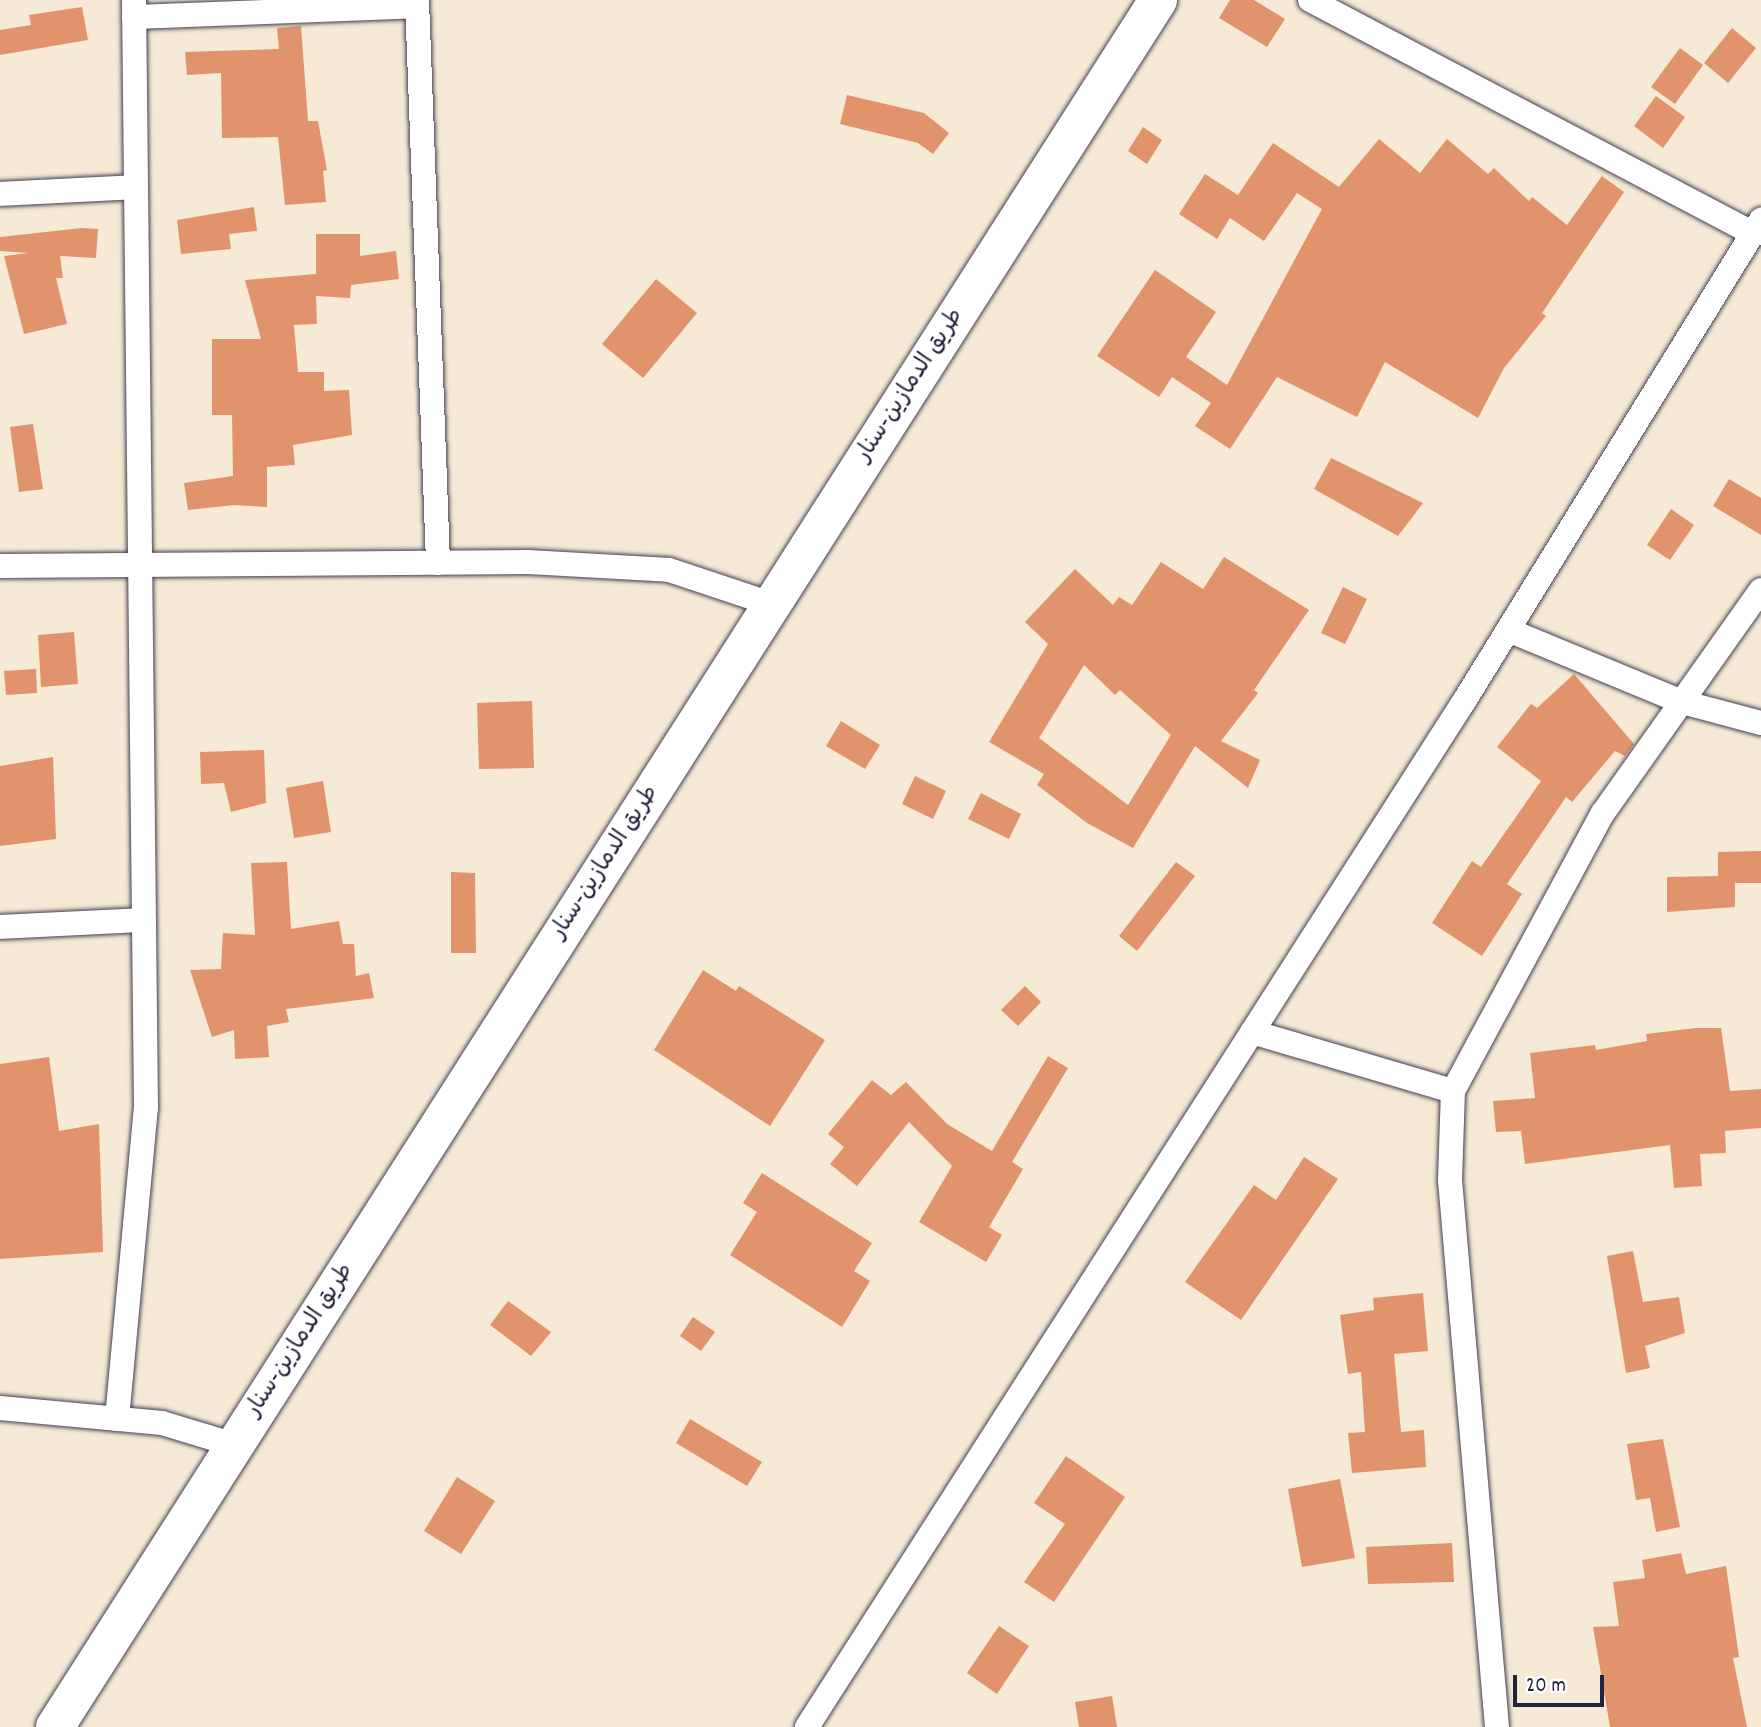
<!DOCTYPE html>
<html>
<head>
<meta charset="utf-8">
<style>
	body { margin:0 }
	#map { position:relative; width:1761px; height:1727px; overflow:hidden; background:#f6e9d5; font-family:Dekko,"Playpen Sans Arabic",sans-serif }
	div>[style] { position:absolute }
	[style*='--x'] { left:calc(var(--x)*1px); top:calc(var(--y)*1px); width:calc(var(--w)*1px); rotate:calc(var(--a)*1deg) }
	.building>* { inset:0; background:#e1946b }
	.roads { filter:drop-shadow(0 0 2px #424052) drop-shadow(0 0 2px #424052) }
	.minor>* { height:24px; margin:-12px; padding:0 12px; transform-origin:12px; border-radius:12px; background:#fff }
	.trunk>* { height:38px; margin:-19px; padding:0 19px; transform-origin:19px; border-radius:19px; background:#fff }
	span { translate:-50% -50%; white-space:nowrap; text-align:center; line-height:1.15; -webkit-text-stroke:5px #fff; paint-order:stroke }
	.street-label { font-size:23px; color:#22223b }
	.scale { position:absolute; left:1513px; top:1675px; width:91px; height:32px; box-sizing:border-box; border:4px solid #22223b; border-top:0; padding-left:9px; font-size:21px; line-height:24px; white-space:nowrap; color:#22223b; -webkit-text-stroke:5px #fff; paint-order:stroke }
</style>
</head>
<body>
<div id="map">
	<div class="building">
		<div style="clip-path:polygon(1230px 0,1254px 0,1285px 19px,1267px 47px,1219px 18px)"></div>
		<div style="clip-path:polygon(82px 7px,88px 40px,0 55px,0 30px,31px 25px,29px 15px)"></div>
		<div style="clip-path:polygon(301px 26px,308px 121px,318px 121px,327px 170px,323px 171px,326px 202px,285px 205px,278px 137px,222px 138px,221px 73px,187px 75px,185px 52px,279px 49px,277px 28px)"></div>
		<div style="clip-path:polygon(1732px 28px,1756px 48px,1728px 83px,1704px 63px)"></div>
		<div style="clip-path:polygon(1680px 48px,1703px 65px,1675px 104px,1651px 87px)"></div>
		<div style="clip-path:polygon(847px 95px,924px 113px,949px 133px,933px 154px,918px 143px,840px 124px)"></div>
		<div style="clip-path:polygon(1656px 96px,1685px 117px,1663px 148px,1634px 126px)"></div>
		<div style="clip-path:polygon(1143px 127px,1162px 140px,1147px 164px,1128px 151px)"></div>
		<div style="clip-path:polygon(1379px 139px,1420px 173px,1447px 139px,1488px 174px,1494px 168px,1529px 201px,1532px 197px,1567px 225px,1602px 176px,1624px 192px,1542px 313px,1546px 316px,1504px 368px,1478px 418px,1385px 362px,1357px 417px,1277px 377px,1230px 449px,1195px 426px,1211px 403px,1172px 377px,1159px 397px,1097px 356px,1155px 270px,1216px 312px,1186px 357px,1227px 385px,1322px 209px,1297px 193px,1264px 241px,1230px 218px,1217px 239px,1179px 214px,1205px 174px,1238px 195px,1273px 143px,1339px 187px)"></div>
		<div style="clip-path:polygon(254px 207px,257px 231px,229px 234px,231px 249px,181px 254px,177px 220px)"></div>
		<div style="clip-path:polygon(82px 228px,98px 229px,96px 258px,60px 256px,63px 278px,56px 278px,67px 324px,24px 334px,4px 256px,29px 253px,0 251px,0 237px)"></div>
		<div style="clip-path:polygon(316px 234px,360px 234px,360px 256px,396px 251px,399px 279px,351px 285px,350px 298px,316px 296px,317px 324px,294px 325px,298px 372px,324px 372px,324px 391px,349px 390px,352px 435px,293px 445px,295px 465px,267px 467px,267px 507px,234px 505px,188px 510px,184px 483px,233px 476px,232px 415px,212px 415px,212px 339px,261px 339px,245px 280px,316px 274px)"></div>
		<div style="clip-path:polygon(656px 279px,697px 313px,643px 378px,602px 344px)"></div>
		<div style="clip-path:polygon(33px 424px,43px 489px,19px 492px,10px 427px)"></div>
		<div style="clip-path:polygon(1331px 458px,1423px 503px,1398px 536px,1314px 489px)"></div>
		<div style="clip-path:polygon(1729px 479px,1761px 498px,1761px 535px,1713px 506px)"></div>
		<div style="clip-path:polygon(1671px 509px,1694px 525px,1670px 560px,1647px 545px)"></div>
		<div style="clip-path:polygon(evenodd,1224px 557px,1309px 610px,1254px 690px,1258px 693px,1221px 741px,1260px 760px,1248px 788px,1195px 746px,1133px 848px,1087px 823px,1037px 785px,1044px 774px,989px 742px,1048px 644px,1025px 622px,1075px 569px,1113px 605px,1119px 597px,1132px 605px,1161px 562px,1203px 589px,1224px 557px,1084px 665px,1115px 695px,1120px 690px,1171px 735px,1128px 805px,1039px 738px,1084px 665px)"></div>
		<div style="clip-path:polygon(1343px 587px,1367px 599px,1345px 644px,1321px 633px)"></div>
		<div style="clip-path:polygon(74px 632px,78px 684px,41px 687px,38px 635px)"></div>
		<div style="clip-path:polygon(36px 669px,37px 693px,6px 695px,4px 671px)"></div>
		<div style="clip-path:polygon(1574px 674px,1634px 744px,1625px 756px,1615px 751px,1572px 802px,1566px 797px,1507px 884px,1522px 894px,1482px 956px,1432px 923px,1472px 861px,1481px 867px,1541px 781px,1497px 747px,1531px 704px,1537px 708px)"></div>
		<div style="clip-path:polygon(532px 701px,534px 768px,479px 769px,477px 703px)"></div>
		<div style="clip-path:polygon(841px 721px,880px 745px,865px 769px,826px 746px)"></div>
		<div style="clip-path:polygon(264px 750px,266px 803px,231px 812px,224px 783px,201px 784px,200px 752px)"></div>
		<div style="clip-path:polygon(53px 757px,56px 839px,0 846px,0 766px)"></div>
		<div style="clip-path:polygon(915px 776px,946px 791px,933px 819px,902px 804px)"></div>
		<div style="clip-path:polygon(323px 781px,331px 832px,294px 838px,286px 788px)"></div>
		<div style="clip-path:polygon(981px 793px,1021px 814px,1009px 839px,968px 819px)"></div>
		<div style="clip-path:polygon(1761px 851px,1761px 883px,1735px 883px,1735px 907px,1667px 912px,1667px 877px,1718px 876px,1718px 852px)"></div>
		<div style="clip-path:polygon(287px 862px,291px 929px,339px 921px,343px 944px,354px 944px,356px 976px,369px 973px,374px 998px,286px 1009px,289px 1022px,267px 1026px,269px 1057px,235px 1059px,234px 1030px,212px 1037px,190px 970px,221px 969px,223px 933px,255px 935px,251px 863px)"></div>
		<div style="clip-path:polygon(1176px 862px,1195px 876px,1137px 951px,1119px 936px)"></div>
		<div style="clip-path:polygon(451px 872px,475px 873px,476px 953px,451px 953px)"></div>
		<div style="clip-path:polygon(703px 970px,736px 991px,739px 986px,825px 1040px,770px 1126px,654px 1050px)"></div>
		<div style="clip-path:polygon(1025px 986px,1041px 1002px,1018px 1026px,1001px 1010px)"></div>
		<div style="clip-path:polygon(1696px 1028px,1721px 1028px,1730px 1091px,1761px 1089px,1761px 1128px,1725px 1131px,1726px 1153px,1700px 1154px,1702px 1186px,1674px 1188px,1670px 1145px,1525px 1164px,1521px 1131px,1496px 1132px,1493px 1101px,1535px 1098px,1530px 1053px,1595px 1045px,1596px 1050px,1647px 1041px,1646px 1034px)"></div>
		<div style="clip-path:polygon(1048px 1056px,1068px 1068px,1012px 1162px,1023px 1169px,989px 1227px,1002px 1235px,986px 1262px,919px 1222px,952px 1166px,909px 1122px,857px 1186px,830px 1164px,844px 1147px,828px 1134px,872px 1080px,891px 1095px,906px 1082px,947px 1124px,992px 1151px)"></div>
		<div style="clip-path:polygon(49px 1057px,59px 1131px,99px 1124px,103px 1252px,0 1259px,0 1064px)"></div>
		<div style="clip-path:polygon(1304px 1157px,1338px 1179px,1241px 1320px,1185px 1282px,1254px 1185px,1276px 1200px)"></div>
		<div style="clip-path:polygon(762px 1173px,872px 1243px,854px 1271px,870px 1281px,842px 1327px,730px 1255px,757px 1212px,743px 1203px)"></div>
		<div style="clip-path:polygon(1633px 1251px,1643px 1302px,1679px 1297px,1685px 1333px,1645px 1346px,1650px 1368px,1626px 1373px,1607px 1256px)"></div>
		<div style="clip-path:polygon(1423px 1293px,1428px 1351px,1394px 1354px,1401px 1432px,1424px 1430px,1426px 1467px,1352px 1473px,1348px 1433px,1365px 1432px,1361px 1372px,1348px 1374px,1340px 1315px,1374px 1310px,1373px 1298px)"></div>
		<div style="clip-path:polygon(508px 1301px,551px 1332px,531px 1356px,490px 1325px)"></div>
		<div style="clip-path:polygon(693px 1317px,715px 1332px,701px 1351px,680px 1336px)"></div>
		<div style="clip-path:polygon(690px 1419px,762px 1462px,747px 1486px,676px 1443px)"></div>
		<div style="clip-path:polygon(1663px 1439px,1680px 1527px,1656px 1532px,1650px 1498px,1636px 1500px,1627px 1444px)"></div>
		<div style="clip-path:polygon(1066px 1456px,1125px 1497px,1054px 1602px,1024px 1582px,1065px 1524px,1034px 1503px)"></div>
		<div style="clip-path:polygon(457px 1477px,495px 1501px,461px 1554px,424px 1531px)"></div>
		<div style="clip-path:polygon(1340px 1479px,1355px 1558px,1302px 1567px,1288px 1489px)"></div>
		<div style="clip-path:polygon(1452px 1543px,1454px 1582px,1368px 1584px,1366px 1547px)"></div>
		<div style="clip-path:polygon(1681px 1553px,1686px 1574px,1726px 1566px,1739px 1657px,1733px 1658px,1747px 1727px,1610px 1727px,1593px 1627px,1619px 1626px,1613px 1582px,1645px 1578px,1642px 1560px)"></div>
		<div style="clip-path:polygon(999px 1626px,1029px 1646px,997px 1694px,967px 1673px)"></div>
		<div style="clip-path:polygon(1112px 1696px,1117px 1727px,1079px 1727px,1075px 1702px)"></div>
	</div>
	<div class="roads">
		<div class="minor">
			<div style="--x:417;--y:0;--w:563;--a:87.86"></div>
			<div style="--x:1310;--y:0;--w:499;--a:27.8"></div>
			<div style="--x:1751;--y:233;--w:10;--a:0"></div>
			<div style="--x:134;--y:17;--w:283;--a:-2.2"></div>
			<div style="--x:0;--y:194;--w:136;--a:-2.9"></div>
			<div style="--x:0;--y:566;--w:528;--a:-0.43"></div>
			<div style="--x:528;--y:562;--w:141;--a:3.2"></div>
			<div style="--x:669;--y:570;--w:108;--a:18.4"></div>
			<div style="--x:1508;--y:630;--w:188;--a:22.5"></div>
			<div style="--x:1682;--y:702;--w:82;--a:14.9"></div>
			<div style="--x:0;--y:927;--w:144;--a:-2.8"></div>
			<div style="--x:1252;--y:1032;--w:209;--a:16.4"></div>
			<div style="--x:0;--y:1408;--w:163;--a:5.3"></div>
			<div style="--x:162;--y:1423;--w:76;--a:16.8"></div>
			<div style="--x:117;--y:1419;--w:312;--a:-84.7"></div>
			<div style="--x:146;--y:1108;--w:1108;--a:-90.62"></div>
			<div style="--x:807;--y:1727;--w:1216;--a:-57.36"></div>
			<div style="--x:1463;--y:703;--w:568;--a:-58.33"></div>
			<div style="--x:1497;--y:1727;--w:549;--a:-94.91"></div>
			<div style="--x:1450;--y:1180;--w:89;--a:-88.1"></div>
			<div style="--x:1453;--y:1091;--w:316;--a:-61.7"></div>
			<div style="--x:1603;--y:813;--w:273;--a:-54.7"></div>
		</div>
		<div class="trunk">
			<div style="--x:55;--y:1727;--w:2049;--a:-57.43"></div>
		</div>
	</div>
	<div class="street-label">
		<span style="left:911px;top:386px;rotate:-57deg">طريق الدمازين-سنار</span>
		<span style="left:606px;top:863px;rotate:-57deg">طريق الدمازين-سنار</span>
		<span style="left:301px;top:1341px;rotate:-57deg">طريق الدمازين-سنار</span>
	</div>
	<div class="scale">20 m</div>
</div>
</body>
</html>
